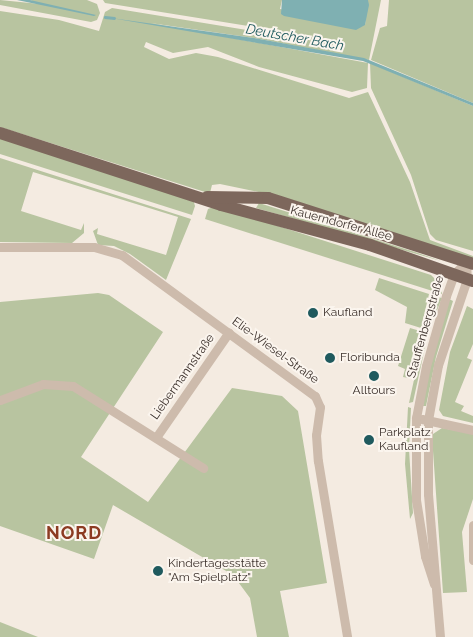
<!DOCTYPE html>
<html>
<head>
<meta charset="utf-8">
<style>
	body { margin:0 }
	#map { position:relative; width:473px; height:637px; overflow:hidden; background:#f4ebe1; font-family:Raleway,sans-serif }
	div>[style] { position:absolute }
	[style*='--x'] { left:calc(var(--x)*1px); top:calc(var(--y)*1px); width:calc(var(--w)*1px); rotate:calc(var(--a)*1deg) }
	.green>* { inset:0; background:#b8c4a0 }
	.water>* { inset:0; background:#7fb0b2 }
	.stream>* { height:2.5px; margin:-1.25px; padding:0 1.25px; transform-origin:1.25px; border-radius:1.25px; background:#7fb0b2 }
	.minor>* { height:9px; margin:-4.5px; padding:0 4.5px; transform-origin:4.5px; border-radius:4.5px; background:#cdbbac }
	.primary>* { height:12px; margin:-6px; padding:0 6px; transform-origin:6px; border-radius:6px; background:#7d675c }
	.dots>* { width:14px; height:14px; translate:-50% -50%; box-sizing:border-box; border:2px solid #fbf5ee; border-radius:50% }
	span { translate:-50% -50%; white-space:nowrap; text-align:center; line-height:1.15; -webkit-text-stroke:4px #fbf5ee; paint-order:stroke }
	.street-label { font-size:12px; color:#3b302b }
	.poi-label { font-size:12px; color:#3b302b }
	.left { translate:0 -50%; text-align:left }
	.water-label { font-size:14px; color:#1f5a5e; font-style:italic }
	.district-label { font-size:18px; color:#8c3b22; font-weight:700; letter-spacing:1px }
</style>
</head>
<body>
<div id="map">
	<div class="green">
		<div style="clip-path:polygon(0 0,40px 4px,30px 0,87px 0,97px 4px,100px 13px,97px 20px,91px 22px,0 5px)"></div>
		<div style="clip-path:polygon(103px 0,282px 0,280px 9px,365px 25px,368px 0,381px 0,369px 60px,254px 38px,150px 23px,368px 63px,367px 88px,352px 92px,259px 67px,208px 47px,173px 53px,146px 42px,144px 47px,169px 59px,196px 53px,218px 57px,349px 98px,368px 92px,410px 182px,430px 240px,473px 256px,473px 260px,259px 192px,220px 184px,212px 185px,210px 193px,205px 192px,0 127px,0 11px,59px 20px,99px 31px,105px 12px,112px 8px,259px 32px,260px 28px,105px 3px)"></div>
		<div style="clip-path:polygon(389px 0,473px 0,473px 103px,371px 60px,380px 28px,387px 26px)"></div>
		<div style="clip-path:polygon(370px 63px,473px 106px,473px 251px,436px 240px,430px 234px,411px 175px,371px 88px)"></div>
		<div style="clip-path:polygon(0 138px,193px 199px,195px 206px,192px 215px,0 154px)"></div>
		<div style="clip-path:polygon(0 158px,191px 219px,166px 280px,130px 254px,114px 246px,98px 245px,93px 231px,98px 228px,97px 234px,166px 255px,178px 217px,33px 172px,21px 211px,81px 230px,84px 223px,84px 233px,72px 243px,0 242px)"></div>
		<div style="clip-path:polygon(259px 203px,415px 252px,441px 261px,256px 208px)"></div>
		<div style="clip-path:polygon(216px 206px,431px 275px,441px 285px,442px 294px,205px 219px,208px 209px)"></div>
		<div style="clip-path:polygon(379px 278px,429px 294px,421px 328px,405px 323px,407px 307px,375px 290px)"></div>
		<div style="clip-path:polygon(98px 293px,109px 295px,163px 332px,81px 457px,148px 502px,232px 388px,282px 396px,298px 411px,327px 583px,280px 591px,289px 637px,257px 637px,250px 598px,233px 575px,113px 505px,94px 559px,0 526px,0 302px)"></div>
		<div style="clip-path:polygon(437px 297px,442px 298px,429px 330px,425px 329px)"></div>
		<div style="clip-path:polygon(449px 299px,453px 301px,436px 357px,426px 406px,423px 406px,428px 372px)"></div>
		<div style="clip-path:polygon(467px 306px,473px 309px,473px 344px,467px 358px,472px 360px,455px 402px,464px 406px,461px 411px,473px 416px,473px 423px,443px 416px,439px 410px,450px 352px)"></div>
		<div style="clip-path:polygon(410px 328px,420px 331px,409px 378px,403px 377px,405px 369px,398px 366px)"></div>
		<div style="clip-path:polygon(424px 333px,428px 334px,413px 402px,409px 403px)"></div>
		<div style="clip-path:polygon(408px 407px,411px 408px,409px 449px,413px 513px,410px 519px,405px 464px)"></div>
		<div style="clip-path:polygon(442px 428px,473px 434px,473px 499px,462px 532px,467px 592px,443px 593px,433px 451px,433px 434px)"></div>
		<div style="clip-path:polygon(0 622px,38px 637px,0 637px)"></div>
	</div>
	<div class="water">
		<div style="clip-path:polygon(17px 0,30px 0,96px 15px,94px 16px)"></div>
		<div style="clip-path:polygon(282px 0,368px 0,369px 5px,365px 25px,356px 30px,284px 16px,281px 14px)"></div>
		<div style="clip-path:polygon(111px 18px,254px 38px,364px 58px,473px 103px,473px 106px,363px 61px)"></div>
	</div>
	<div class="stream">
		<div style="--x:105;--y:17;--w:9;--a:6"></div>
	</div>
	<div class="minor">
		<div style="--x:0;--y:247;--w:94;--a:0"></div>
		<div style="--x:94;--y:247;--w:29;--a:16"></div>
		<div style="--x:122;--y:255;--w:239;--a:36.2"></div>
		<div style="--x:315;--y:396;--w:12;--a:66"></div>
		<div style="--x:320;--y:407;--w:28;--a:98"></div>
		<div style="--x:316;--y:435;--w:26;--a:86"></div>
		<div style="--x:318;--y:461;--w:178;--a:80.6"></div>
		<div style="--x:0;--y:400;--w:46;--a:-20.4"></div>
		<div style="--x:43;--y:384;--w:30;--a:4"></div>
		<div style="--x:73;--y:386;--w:154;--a:32.2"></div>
		<div style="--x:422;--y:419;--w:52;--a:12.2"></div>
		<div style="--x:157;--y:436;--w:126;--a:-55.3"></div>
		<div style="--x:473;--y:525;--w:35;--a:90"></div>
		<div style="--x:434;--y:584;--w:29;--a:-108"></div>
		<div style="--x:425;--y:556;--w:57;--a:-99.1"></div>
		<div style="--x:416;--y:500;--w:82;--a:-90"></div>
		<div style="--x:416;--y:418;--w:53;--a:-79.1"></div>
		<div style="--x:426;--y:366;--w:73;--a:-74.1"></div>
		<div style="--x:446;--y:296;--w:23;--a:-70"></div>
		<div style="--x:454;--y:274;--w:17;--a:-45"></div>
		<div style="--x:466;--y:262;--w:17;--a:87"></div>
		<div style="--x:467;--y:279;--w:91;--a:108.6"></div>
		<div style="--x:438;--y:365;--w:56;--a:100.3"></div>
		<div style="--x:428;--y:420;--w:74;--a:90"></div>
		<div style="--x:428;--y:494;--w:144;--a:85.2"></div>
	</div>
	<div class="primary">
		<div style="--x:0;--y:133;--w:232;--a:18"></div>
		<div style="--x:221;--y:205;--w:154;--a:15"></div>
		<div style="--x:370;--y:245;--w:109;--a:19.3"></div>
		<div style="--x:207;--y:197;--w:61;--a:0.9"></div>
		<div style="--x:268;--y:198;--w:215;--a:17.8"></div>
	</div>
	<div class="dots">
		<div style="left:313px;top:313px;background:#1f5a5e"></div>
		<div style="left:330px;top:358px;background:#1f5a5e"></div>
		<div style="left:374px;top:376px;background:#1f5a5e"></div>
		<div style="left:369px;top:440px;background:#1f5a5e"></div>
		<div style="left:158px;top:571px;background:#1f5a5e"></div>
	</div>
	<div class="street-label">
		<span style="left:341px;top:224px;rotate:15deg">Kauerndorfer Allee</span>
		<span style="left:426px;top:327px;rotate:-74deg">Stauffenbergstraße</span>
		<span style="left:275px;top:351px;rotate:36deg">Elie-Wiesel-Straße</span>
		<span style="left:183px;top:377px;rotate:-55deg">Liebermannstraße</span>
	</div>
	<div class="poi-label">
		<span class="left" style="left:323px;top:313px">Kaufland</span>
		<span class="left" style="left:340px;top:358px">Floribunda</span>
		<span style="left:374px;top:391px">Alltours</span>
		<span class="left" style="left:379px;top:440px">Parkplatz<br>Kaufland</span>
		<span class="left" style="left:168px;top:571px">Kindertagesstätte<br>"Am Spielplatz"</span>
	</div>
	<div class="water-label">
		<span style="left:295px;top:37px;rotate:10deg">Deutscher Bach</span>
	</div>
	<div class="district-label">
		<span style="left:74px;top:533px">NORD</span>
	</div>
</div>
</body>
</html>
